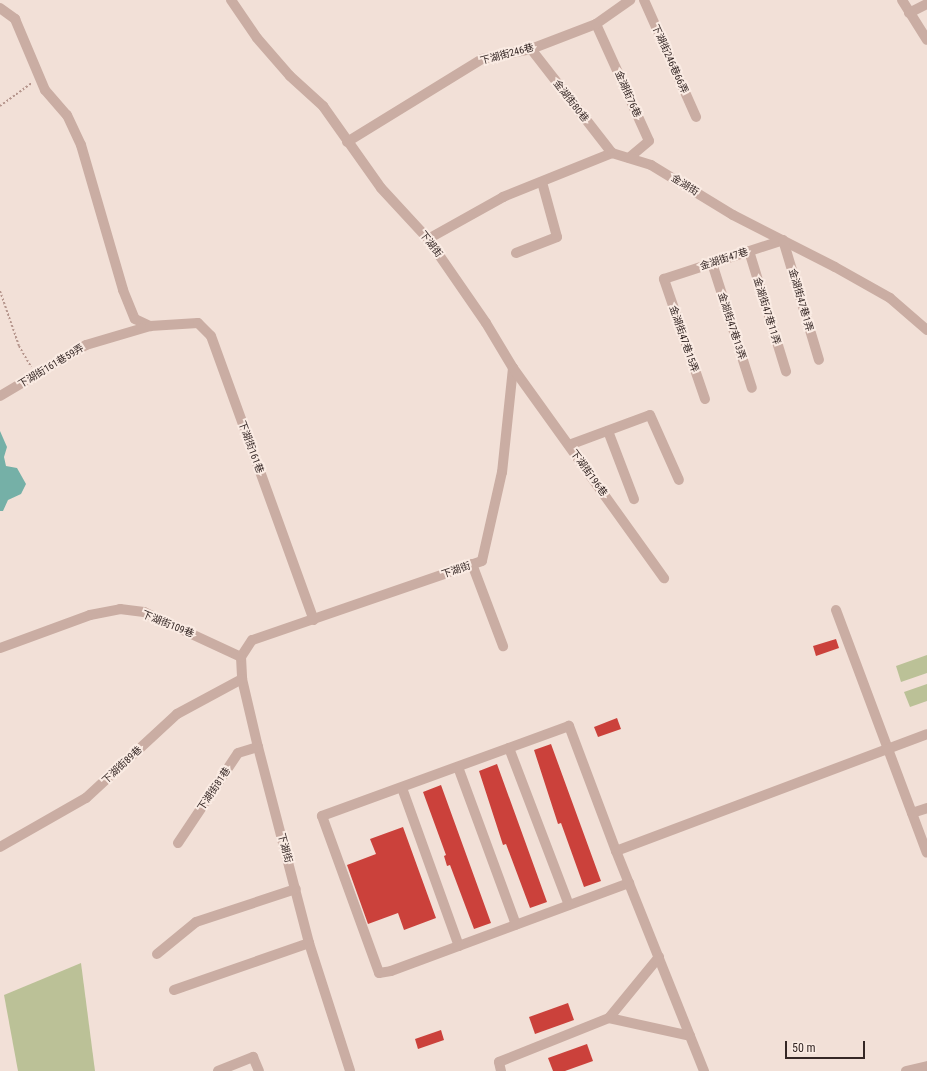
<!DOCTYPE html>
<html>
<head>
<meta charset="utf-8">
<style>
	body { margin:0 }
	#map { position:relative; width:927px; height:1071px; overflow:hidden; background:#f2e0d7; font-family:"Roboto Condensed","Noto Sans TC",sans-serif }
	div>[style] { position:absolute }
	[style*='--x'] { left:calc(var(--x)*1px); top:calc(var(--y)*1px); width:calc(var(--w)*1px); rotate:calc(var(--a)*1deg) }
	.green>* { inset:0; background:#bbc197 }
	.water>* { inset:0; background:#75b0a7 }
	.building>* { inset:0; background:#cb413b }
	.path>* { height:2px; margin-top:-1px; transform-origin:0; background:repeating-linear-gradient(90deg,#b6968d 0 2px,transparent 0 4px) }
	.minor>* { height:10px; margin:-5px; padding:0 5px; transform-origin:5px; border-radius:5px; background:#caada3 }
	span { translate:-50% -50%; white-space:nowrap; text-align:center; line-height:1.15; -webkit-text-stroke:4px #faebe3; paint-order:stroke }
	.street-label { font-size:10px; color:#352725 }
	.scale { position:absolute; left:785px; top:1041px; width:80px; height:18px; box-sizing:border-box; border:2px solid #352725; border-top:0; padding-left:5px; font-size:12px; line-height:14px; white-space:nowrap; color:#352725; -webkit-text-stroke:3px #faebe3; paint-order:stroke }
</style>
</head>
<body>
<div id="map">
	<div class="green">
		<div style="clip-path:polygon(927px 655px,927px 673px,901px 682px,896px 666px)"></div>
		<div style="clip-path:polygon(927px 684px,927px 701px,910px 707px,904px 692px)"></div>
		<div style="clip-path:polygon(81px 963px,95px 1071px,18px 1071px,4px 995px)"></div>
	</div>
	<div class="water">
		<div style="clip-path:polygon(0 431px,7px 447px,4px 457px,6px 466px,17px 468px,26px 484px,21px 494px,8px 500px,3px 511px,0 511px)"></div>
	</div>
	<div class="building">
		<div style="clip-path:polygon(836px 639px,839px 648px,816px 656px,813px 646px)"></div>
		<div style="clip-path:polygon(617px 718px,621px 729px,598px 737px,594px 727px)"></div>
		<div style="clip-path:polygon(551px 744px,601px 881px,584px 887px,561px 823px,558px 824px,534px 750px)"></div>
		<div style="clip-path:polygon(497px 764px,547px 902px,530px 908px,506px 844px,503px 845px,479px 771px)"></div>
		<div style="clip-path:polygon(441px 785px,491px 923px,474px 929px,450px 865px,447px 866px,444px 856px,446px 855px,423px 792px)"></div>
		<div style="clip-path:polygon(403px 827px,436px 918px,404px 930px,398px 913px,368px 924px,347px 865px,376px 854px,370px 839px)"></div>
		<div style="clip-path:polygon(568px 1003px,574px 1020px,535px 1034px,529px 1017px)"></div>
		<div style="clip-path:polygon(441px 1030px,444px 1040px,418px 1049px,415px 1039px)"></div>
		<div style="clip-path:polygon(587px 1044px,593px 1061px,565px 1071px,553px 1071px,548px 1058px)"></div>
	</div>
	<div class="path">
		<div style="--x:0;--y:106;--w:39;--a:-36"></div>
		<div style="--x:0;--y:291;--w:58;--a:70.9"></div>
		<div style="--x:19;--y:346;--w:24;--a:60"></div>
	</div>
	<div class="minor">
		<div style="--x:231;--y:0;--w:46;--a:55.6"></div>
		<div style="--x:257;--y:38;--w:50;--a:49"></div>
		<div style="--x:290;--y:76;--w:45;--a:42.3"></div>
		<div style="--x:323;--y:106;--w:100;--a:54.7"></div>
		<div style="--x:381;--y:188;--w:69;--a:47.3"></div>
		<div style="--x:428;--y:239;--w:102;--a:55.4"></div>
		<div style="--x:486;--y:323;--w:52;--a:59"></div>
		<div style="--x:513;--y:368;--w:105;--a:96"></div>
		<div style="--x:502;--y:472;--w:91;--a:102.7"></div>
		<div style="--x:482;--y:561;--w:243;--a:161"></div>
		<div style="--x:252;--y:640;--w:20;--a:123"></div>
		<div style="--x:241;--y:657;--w:22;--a:87"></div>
		<div style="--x:242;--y:679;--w:70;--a:76.8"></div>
		<div style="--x:258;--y:747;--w:203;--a:75.4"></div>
		<div style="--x:309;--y:943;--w:134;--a:72.2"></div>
		<div style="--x:644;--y:0;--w:128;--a:66"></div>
		<div style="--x:902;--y:0;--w:47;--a:58"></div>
		<div style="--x:0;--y:8;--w:19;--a:36"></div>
		<div style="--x:15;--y:19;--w:77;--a:67.1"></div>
		<div style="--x:45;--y:90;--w:33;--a:49"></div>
		<div style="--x:67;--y:115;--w:33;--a:65"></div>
		<div style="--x:81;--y:145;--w:151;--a:73.8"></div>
		<div style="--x:123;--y:290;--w:31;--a:68"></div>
		<div style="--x:135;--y:319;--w:17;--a:25"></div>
		<div style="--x:909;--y:13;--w:20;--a:-27"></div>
		<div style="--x:596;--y:24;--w:128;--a:65.6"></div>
		<div style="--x:649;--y:141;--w:26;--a:140"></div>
		<div style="--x:531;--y:49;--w:132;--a:52.1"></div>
		<div style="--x:347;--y:142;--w:158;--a:-31.6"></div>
		<div style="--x:482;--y:59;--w:50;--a:-11.5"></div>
		<div style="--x:531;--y:49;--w:70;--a:-21"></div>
		<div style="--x:596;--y:24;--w:42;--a:-35.2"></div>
		<div style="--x:428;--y:239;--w:86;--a:-29.2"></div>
		<div style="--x:503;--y:197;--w:118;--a:-22"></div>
		<div style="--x:612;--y:153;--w:41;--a:17.1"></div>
		<div style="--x:651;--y:165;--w:96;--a:31.4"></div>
		<div style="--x:733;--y:215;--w:114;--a:27"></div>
		<div style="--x:835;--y:267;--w:63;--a:29.4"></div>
		<div style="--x:890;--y:298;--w:49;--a:40.9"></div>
		<div style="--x:749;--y:251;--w:126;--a:72.9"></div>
		<div style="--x:516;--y:253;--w:44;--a:-21.3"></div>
		<div style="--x:557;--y:237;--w:57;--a:-105.3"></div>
		<div style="--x:712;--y:263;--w:131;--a:72.3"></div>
		<div style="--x:513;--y:368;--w:259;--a:54.3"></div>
		<div style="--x:0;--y:396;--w:100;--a:-30.7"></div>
		<div style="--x:86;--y:345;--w:67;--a:-16.5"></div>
		<div style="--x:150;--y:326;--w:48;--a:-3.6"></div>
		<div style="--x:198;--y:323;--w:18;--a:45"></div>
		<div style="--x:211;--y:336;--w:302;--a:70.1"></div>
		<div style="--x:705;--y:399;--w:127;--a:-108.9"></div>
		<div style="--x:664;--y:279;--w:125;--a:-18.1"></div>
		<div style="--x:783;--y:240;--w:125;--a:73.3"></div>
		<div style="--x:608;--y:431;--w:73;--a:69.1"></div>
		<div style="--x:569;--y:445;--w:86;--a:-20.3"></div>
		<div style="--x:650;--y:415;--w:71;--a:66"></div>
		<div style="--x:472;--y:564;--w:88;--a:69.3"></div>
		<div style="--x:836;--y:610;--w:259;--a:69.5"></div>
		<div style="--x:0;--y:648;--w:96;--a:-20.1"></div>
		<div style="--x:90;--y:615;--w:31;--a:-11"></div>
		<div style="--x:120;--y:609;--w:24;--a:7"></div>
		<div style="--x:144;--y:612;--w:107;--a:24.9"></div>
		<div style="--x:509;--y:748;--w:168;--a:69.1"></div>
		<div style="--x:458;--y:767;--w:168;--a:69.8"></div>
		<div style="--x:402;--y:788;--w:168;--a:70.2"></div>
		<div style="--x:912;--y:813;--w:16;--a:-18"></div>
		<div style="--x:178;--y:843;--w:108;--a:-56.3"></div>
		<div style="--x:238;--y:753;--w:21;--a:-17"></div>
		<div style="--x:0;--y:847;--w:99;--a:-29.7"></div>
		<div style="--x:86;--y:798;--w:124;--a:-42.7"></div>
		<div style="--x:177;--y:714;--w:74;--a:-28.3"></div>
		<div style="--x:616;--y:851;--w:134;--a:-110.6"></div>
		<div style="--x:569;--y:726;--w:263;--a:160"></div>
		<div style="--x:322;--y:816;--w:167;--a:70"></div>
		<div style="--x:379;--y:973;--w:12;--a:-9"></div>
		<div style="--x:391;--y:971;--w:254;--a:-20.3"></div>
		<div style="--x:157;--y:954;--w:50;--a:-39.4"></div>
		<div style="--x:196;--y:922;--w:105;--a:-18.3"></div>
		<div style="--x:174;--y:990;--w:143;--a:-19.2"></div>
		<div style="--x:609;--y:1018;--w:83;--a:12.5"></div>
		<div style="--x:218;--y:1071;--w:38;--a:-22"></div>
		<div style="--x:253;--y:1057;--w:15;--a:67"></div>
		<div style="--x:501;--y:1071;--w:9;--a:-103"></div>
		<div style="--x:499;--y:1062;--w:118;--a:-21.8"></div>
		<div style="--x:609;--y:1018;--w:79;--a:-50.7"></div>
		<div style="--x:704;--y:1071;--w:237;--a:-111.8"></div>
		<div style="--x:616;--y:851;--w:332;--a:-20.6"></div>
		<div style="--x:906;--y:1071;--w:22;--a:-13"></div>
	</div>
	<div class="street-label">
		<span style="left:507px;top:54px;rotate:-15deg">下湖街246巷</span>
		<span style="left:670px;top:59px;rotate:66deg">下湖街246巷66弄</span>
		<span style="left:628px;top:94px;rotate:66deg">金湖街76巷</span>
		<span style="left:571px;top:101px;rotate:52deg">金湖街80巷</span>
		<span style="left:685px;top:185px;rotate:32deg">金湖街</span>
		<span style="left:431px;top:244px;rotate:52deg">下湖街</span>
		<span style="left:724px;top:259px;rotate:-18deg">金湖街47巷</span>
		<span style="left:801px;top:300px;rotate:74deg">金湖街47巷1弄</span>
		<span style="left:767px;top:311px;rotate:73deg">金湖街47巷11弄</span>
		<span style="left:732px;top:326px;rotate:72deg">金湖街47巷13弄</span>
		<span style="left:684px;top:339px;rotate:71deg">金湖街47巷15弄</span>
		<span style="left:51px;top:366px;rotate:-31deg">下湖街161巷59弄</span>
		<span style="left:251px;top:447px;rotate:70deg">下湖街161巷</span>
		<span style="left:589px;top:473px;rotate:54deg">下湖街196巷</span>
		<span style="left:456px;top:570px;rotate:-19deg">下湖街</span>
		<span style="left:168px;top:624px;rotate:22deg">下湖街109巷</span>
		<span style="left:122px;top:765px;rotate:-43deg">下湖街89巷</span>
		<span style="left:214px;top:789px;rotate:-56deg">下湖街81巷</span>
		<span style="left:285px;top:848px;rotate:75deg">下湖街</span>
	</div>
	<div class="scale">50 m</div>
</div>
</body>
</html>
